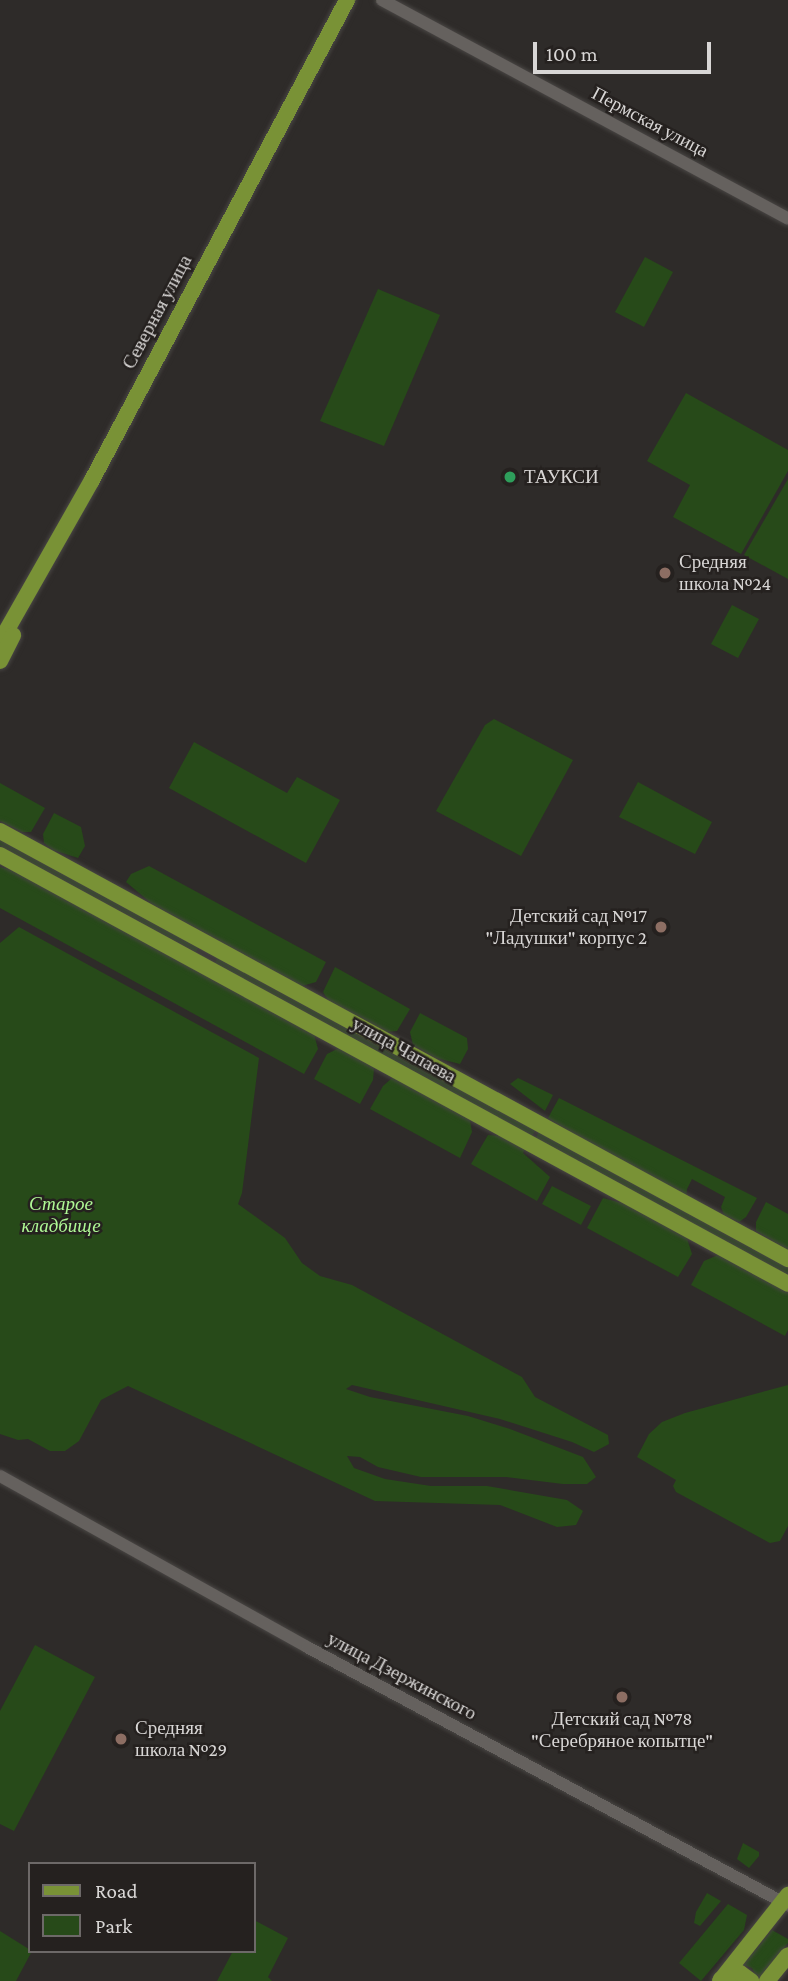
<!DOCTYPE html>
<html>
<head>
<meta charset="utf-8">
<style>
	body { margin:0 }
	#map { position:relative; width:788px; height:1981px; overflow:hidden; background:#2e2b29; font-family:"Crimson Pro",serif }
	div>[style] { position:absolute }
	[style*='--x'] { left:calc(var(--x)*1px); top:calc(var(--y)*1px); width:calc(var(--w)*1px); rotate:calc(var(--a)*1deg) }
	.green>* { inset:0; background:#274a19 }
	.roads { filter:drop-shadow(0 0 2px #494644) drop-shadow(0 0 2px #494644) }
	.minor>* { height:12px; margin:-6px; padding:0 6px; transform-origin:6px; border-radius:6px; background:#65615e }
	.major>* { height:16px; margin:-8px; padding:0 8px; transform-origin:8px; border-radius:8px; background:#799236 }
	.dots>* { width:19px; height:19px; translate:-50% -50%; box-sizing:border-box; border:4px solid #25211f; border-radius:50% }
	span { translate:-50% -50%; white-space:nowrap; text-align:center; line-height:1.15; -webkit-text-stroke:5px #25211f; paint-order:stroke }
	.street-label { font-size:19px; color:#d8d6d5 }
	.poi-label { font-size:19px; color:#d8d6d5 }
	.left { translate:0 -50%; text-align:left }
	.right { translate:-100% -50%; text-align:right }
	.park-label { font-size:19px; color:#aff895; font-style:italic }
	.legend { position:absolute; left:28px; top:1862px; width:228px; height:91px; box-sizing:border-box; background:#25211f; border:2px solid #6d6968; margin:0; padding:9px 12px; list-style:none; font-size:21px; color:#d8d6d5 }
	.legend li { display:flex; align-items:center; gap:14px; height:35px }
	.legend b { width:35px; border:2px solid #6d6968 }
	.scale { position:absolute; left:533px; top:42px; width:178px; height:32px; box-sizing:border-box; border:4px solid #d8d6d5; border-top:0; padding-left:9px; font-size:21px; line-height:24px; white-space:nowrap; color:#d8d6d5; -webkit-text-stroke:5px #25211f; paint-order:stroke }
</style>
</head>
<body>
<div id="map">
	<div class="green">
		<div style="clip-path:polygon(645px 257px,673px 272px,644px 327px,615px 312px)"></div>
		<div style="clip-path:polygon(378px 289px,440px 315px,384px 446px,320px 421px)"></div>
		<div style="clip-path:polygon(686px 393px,788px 450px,788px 471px,741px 554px,673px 517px,690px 485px,647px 461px)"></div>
		<div style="clip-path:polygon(788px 479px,788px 579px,744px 555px)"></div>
		<div style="clip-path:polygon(732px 605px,759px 619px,738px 658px,711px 644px)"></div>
		<div style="clip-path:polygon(494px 719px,573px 760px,521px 856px,436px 811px,485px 725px)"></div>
		<div style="clip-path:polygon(194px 742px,287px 793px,297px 777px,340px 800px,306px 863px,169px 788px)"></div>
		<div style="clip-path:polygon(638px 782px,712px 822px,695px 854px,619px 817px)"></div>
		<div style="clip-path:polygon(0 783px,45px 808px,31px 832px,22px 832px,0 821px)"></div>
		<div style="clip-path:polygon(54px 813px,81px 827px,85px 846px,78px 858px,53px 850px,44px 843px,43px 834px)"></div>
		<div style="clip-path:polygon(0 838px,199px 946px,196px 952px,0 846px)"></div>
		<div style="clip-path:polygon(149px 866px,326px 962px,316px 982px,302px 986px,152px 904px,126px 882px,131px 874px)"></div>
		<div style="clip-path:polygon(0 867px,15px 871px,314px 1034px,318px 1049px,304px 1074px,0 908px)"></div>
		<div style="clip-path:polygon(19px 927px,259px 1058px,242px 1193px,238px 1204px,285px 1238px,302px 1263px,320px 1276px,352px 1285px,522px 1377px,535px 1397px,608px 1435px,609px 1444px,594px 1452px,572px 1442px,500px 1419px,352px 1385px,346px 1389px,370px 1397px,468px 1416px,510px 1429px,583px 1457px,596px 1477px,587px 1484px,563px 1484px,506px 1477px,421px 1477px,378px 1467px,360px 1457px,347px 1456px,354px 1468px,385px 1479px,431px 1486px,487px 1486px,567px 1500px,583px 1511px,576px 1525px,557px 1527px,500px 1505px,375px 1501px,128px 1386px,101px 1400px,79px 1441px,65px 1451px,50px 1451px,28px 1439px,18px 1440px,0 1434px,0 943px)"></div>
		<div style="clip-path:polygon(218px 956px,536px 1129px,532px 1136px,215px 963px)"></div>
		<div style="clip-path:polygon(335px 967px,410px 1009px,397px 1031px,386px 1032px,328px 1000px,323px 992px)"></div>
		<div style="clip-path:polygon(420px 1013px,467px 1038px,468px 1049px,460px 1064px,436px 1058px,413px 1045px,410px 1032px)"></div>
		<div style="clip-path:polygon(341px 1047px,371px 1064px,374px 1069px,373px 1080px,360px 1104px,314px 1079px,327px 1054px)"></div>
		<div style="clip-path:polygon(392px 1078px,398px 1079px,470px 1120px,472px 1132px,460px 1158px,370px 1109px,383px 1086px)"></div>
		<div style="clip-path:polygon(518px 1078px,553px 1095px,545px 1111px,510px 1084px)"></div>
		<div style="clip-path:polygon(559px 1098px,757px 1198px,746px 1217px,739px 1222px,724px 1215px,721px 1207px,725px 1197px,692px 1179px,687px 1189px,686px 1202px,548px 1118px)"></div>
		<div style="clip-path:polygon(539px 1131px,788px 1267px,788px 1275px,536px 1138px)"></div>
		<div style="clip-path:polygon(488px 1135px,500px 1136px,525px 1149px,523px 1153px,550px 1177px,537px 1201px,471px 1164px)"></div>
		<div style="clip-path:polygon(552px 1186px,591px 1206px,581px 1225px,542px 1204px)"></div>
		<div style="clip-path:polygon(603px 1198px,629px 1205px,686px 1235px,692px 1254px,678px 1277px,587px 1228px)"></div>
		<div style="clip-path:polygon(766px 1202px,788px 1214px,788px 1250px,756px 1231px,756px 1222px)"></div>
		<div style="clip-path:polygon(718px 1255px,788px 1291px,788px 1330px,785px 1336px,691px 1285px,704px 1261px)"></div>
		<div style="clip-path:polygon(788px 1385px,788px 1526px,780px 1541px,770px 1543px,676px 1492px,673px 1486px,676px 1480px,637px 1457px,649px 1434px,662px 1422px,685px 1413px)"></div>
		<div style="clip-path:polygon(35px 1645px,95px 1677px,14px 1831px,0 1824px,0 1711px)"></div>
		<div style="clip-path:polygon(743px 1843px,759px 1852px,759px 1856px,749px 1868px,737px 1859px)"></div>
		<div style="clip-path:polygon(707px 1893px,721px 1901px,700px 1926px,694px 1923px,696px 1912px)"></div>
		<div style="clip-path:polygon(728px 1904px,747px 1915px,744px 1930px,701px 1981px,679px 1963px)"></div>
		<div style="clip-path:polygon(254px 1920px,288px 1938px,268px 1977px,272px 1981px,217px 1981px,233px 1951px,254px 1951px)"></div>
		<div style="clip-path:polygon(772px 1930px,788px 1939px,788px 1943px,758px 1980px,752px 1968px,743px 1965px)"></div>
		<div style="clip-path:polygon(0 1931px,32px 1951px,16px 1981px,0 1981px)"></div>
	</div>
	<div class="roads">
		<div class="minor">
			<div style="--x:382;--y:0;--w:461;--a:28.3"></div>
			<div style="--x:0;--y:1476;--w:351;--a:29.1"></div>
			<div style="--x:307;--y:1647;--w:546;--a:28.21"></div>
		</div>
		<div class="major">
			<div style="--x:0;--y:642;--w:186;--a:-60.4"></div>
			<div style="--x:92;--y:480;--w:544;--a:-62.02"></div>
			<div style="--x:0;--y:661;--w:29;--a:-63"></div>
			<div style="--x:0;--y:831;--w:897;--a:28.51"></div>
			<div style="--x:0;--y:855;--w:897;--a:28.56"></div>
			<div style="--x:721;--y:1979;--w:20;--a:-18"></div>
			<div style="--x:740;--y:1973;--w:14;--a:36"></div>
			<div style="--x:720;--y:1981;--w:110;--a:-51.7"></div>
			<div style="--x:767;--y:1981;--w:33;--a:-51"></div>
		</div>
	</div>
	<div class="dots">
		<div style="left:510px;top:477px;background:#2e9e5b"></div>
		<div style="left:665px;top:573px;background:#8d6e63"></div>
		<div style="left:661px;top:927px;background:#8d6e63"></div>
		<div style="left:622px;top:1697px;background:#8d6e63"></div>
		<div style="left:121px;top:1739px;background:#8d6e63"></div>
	</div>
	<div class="street-label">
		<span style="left:650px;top:122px;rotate:28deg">Пермская улица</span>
		<span style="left:157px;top:312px;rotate:-62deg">Северная улица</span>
		<span style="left:404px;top:1050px;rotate:29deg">улица Чапаева</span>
		<span style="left:402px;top:1676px;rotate:28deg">улица Дзержинского</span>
	</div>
	<div class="poi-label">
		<span class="left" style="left:524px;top:477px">ТАУКСИ</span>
		<span class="left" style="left:679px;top:573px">Средняя<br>школа №24</span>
		<span class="right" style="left:647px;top:927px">Детский сад №17<br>"Ладушки" корпус 2</span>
		<span style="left:622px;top:1730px">Детский сад №78<br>"Серебряное копытце"</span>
		<span class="left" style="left:135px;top:1739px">Средняя<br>школа №29</span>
	</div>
	<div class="park-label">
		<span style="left:61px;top:1215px">Старое<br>кладбище</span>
	</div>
	<ul class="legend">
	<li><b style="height:9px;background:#799236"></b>Road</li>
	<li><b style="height:19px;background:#274a19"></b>Park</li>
	</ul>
	<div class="scale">100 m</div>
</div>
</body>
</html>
